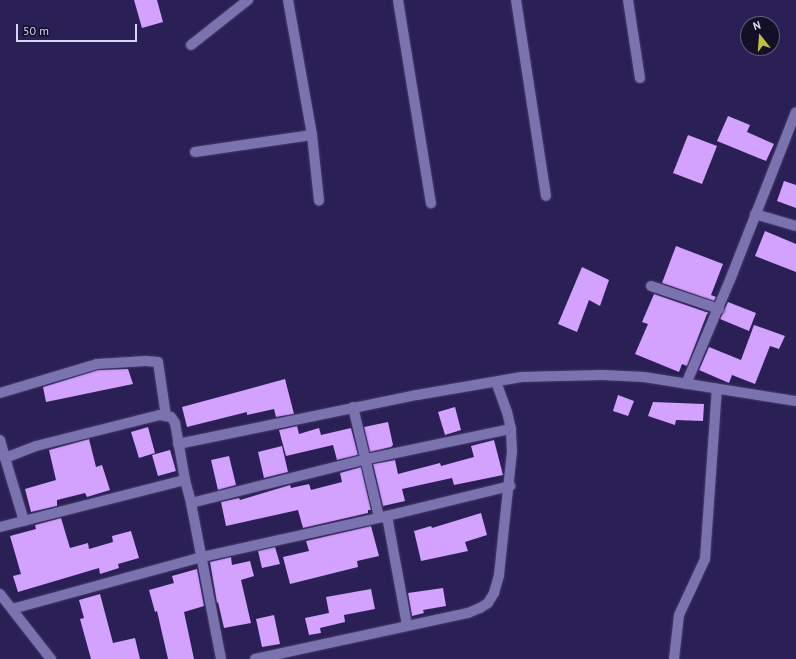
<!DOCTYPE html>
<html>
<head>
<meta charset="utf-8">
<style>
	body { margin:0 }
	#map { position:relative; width:796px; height:659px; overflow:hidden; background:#2a2055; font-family:"PT Sans",sans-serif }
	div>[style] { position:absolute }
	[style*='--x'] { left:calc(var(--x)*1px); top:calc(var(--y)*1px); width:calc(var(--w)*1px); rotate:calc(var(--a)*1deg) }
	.building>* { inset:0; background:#d3a1fe }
	.roads { filter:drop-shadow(0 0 1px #473b6a) drop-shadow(0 0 1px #473b6a) }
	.street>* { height:10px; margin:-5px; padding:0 5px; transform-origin:5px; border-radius:5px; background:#7a73b0 }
	.secondary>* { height:10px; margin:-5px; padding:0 5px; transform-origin:5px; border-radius:5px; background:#7a73b0 }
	span { translate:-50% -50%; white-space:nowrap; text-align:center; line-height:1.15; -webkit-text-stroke:4px #130f27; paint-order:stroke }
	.north { position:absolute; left:740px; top:16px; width:40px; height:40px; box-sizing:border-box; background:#130f27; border:1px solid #615e7a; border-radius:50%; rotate:343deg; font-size:11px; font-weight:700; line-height:16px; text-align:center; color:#d7d5f7 }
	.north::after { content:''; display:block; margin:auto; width:14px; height:18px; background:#c1be40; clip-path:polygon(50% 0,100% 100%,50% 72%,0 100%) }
	.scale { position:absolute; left:16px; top:24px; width:121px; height:18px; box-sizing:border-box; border:2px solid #d7d5f7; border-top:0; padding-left:5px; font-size:12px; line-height:14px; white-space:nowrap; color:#d7d5f7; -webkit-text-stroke:3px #130f27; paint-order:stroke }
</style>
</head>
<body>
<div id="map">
	<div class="building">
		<div style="clip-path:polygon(134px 0,157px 0,163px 22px,142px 28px)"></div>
		<div style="clip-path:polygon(728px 116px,750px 125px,747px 132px,774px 144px,766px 161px,717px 141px)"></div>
		<div style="clip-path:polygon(688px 135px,717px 146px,702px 184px,673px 173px)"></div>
		<div style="clip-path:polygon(784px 181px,796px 185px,796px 208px,777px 201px)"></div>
		<div style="clip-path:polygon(765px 231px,796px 244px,796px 272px,755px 256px)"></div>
		<div style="clip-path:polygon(676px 246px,723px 264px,711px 295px,716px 297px,714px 301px,662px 283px)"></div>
		<div style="clip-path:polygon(582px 267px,609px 280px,600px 306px,589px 300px,577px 332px,558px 324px)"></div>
		<div style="clip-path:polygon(654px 294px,709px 313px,707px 314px,687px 366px,682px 364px,679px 372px,635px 354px,648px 324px,642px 322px)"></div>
		<div style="clip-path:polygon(728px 302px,756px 313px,749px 331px,720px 319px)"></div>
		<div style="clip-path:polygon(754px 325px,785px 336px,779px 349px,770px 346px,755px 384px,732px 375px,729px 383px,699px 370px,709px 347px,741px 360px)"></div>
		<div style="clip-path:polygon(128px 369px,133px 384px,46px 402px,43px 387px,98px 370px)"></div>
		<div style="clip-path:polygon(285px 379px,294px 414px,276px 417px,274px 409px,247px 415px,247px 412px,187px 427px,182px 407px)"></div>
		<div style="clip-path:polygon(618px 395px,634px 401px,628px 416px,613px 411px)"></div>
		<div style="clip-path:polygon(653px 402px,704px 404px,703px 421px,676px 420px,675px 425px,648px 416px)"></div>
		<div style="clip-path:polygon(455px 407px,461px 430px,445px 435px,438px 412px)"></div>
		<div style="clip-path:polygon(388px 422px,393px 445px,391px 447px,370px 452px,364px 427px)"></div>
		<div style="clip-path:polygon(297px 426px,299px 434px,319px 428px,321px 435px,351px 428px,358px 455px,337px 460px,333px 445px,286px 456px,279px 430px)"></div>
		<div style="clip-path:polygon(148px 427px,155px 453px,139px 458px,131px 432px)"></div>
		<div style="clip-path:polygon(89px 439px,96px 467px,102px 465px,110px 490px,87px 497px,85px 493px,57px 500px,57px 506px,31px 512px,25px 489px,56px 480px,49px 450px)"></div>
		<div style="clip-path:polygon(494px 440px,503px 475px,454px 485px,452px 478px,402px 489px,405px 501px,383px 506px,373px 464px,395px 460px,398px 474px,440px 463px,441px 466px,474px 457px,471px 446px)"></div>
		<div style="clip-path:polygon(282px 446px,288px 472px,264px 478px,258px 452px)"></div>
		<div style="clip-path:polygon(170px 450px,176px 471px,158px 476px,152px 455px)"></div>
		<div style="clip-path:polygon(229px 456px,236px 485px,218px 490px,211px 460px)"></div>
		<div style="clip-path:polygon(361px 467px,371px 510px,368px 510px,368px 513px,303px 528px,298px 510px,226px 526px,221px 502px,239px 498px,240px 500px,290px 485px,291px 488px,309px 484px,311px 490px,342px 482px,340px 473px)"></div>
		<div style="clip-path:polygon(481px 513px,487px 535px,465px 542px,468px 551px,421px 561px,414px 531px,431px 526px,432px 528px)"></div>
		<div style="clip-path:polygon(61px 518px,70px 548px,88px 543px,89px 549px,113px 542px,112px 536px,131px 531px,139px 558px,118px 564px,119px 568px,100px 574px,99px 568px,18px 592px,13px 576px,21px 574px,10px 536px,36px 529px,35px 525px)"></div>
		<div style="clip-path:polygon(371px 526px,379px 556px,357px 561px,358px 567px,290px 584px,283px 557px,309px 551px,306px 541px)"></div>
		<div style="clip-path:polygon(275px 547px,280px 564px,262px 568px,258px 551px)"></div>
		<div style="clip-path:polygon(231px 557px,232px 565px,250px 561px,254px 576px,241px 580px,251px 623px,224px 628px,218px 602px,217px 603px,210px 562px)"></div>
		<div style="clip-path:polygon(197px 569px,204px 606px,184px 612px,194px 659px,168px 659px,157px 611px,155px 612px,149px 590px,174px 583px,172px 576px)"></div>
		<div style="clip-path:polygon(443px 588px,446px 606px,423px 610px,424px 613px,412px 616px,408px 593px)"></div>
		<div style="clip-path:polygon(371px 589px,375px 609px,344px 615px,345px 622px,320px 628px,321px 633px,309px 635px,305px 618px,329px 613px,326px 597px)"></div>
		<div style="clip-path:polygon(100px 594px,113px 643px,135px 638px,140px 659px,91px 659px,80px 619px,84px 618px,79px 600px)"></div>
		<div style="clip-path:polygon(274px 615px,280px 644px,262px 647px,256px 619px)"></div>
	</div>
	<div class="roads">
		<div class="street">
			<div style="--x:288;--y:0;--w:137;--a:79.9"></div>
			<div style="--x:312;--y:135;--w:66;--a:83.9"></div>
			<div style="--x:398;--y:0;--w:206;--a:80.8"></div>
			<div style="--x:516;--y:0;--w:198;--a:81.3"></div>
			<div style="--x:628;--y:0;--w:79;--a:81.3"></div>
			<div style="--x:191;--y:45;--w:73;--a:-38.3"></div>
			<div style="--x:195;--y:152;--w:118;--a:-8.3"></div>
			<div style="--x:755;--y:214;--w:43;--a:16.3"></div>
			<div style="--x:651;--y:286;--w:72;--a:18.7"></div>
			<div style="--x:686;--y:384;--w:113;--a:-67.1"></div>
			<div style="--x:730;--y:280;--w:180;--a:-68.6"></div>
			<div style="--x:0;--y:393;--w:101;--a:-16.6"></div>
			<div style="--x:97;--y:364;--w:49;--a:-3.5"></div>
			<div style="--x:146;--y:361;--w:12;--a:5"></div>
			<div style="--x:158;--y:362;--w:55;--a:81.6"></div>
			<div style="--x:353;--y:407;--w:113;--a:76.7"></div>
			<div style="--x:0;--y:440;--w:19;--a:74"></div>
			<div style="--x:178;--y:444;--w:244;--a:-11.6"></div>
			<div style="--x:417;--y:395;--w:106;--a:-9.8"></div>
			<div style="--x:521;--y:377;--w:82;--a:-1.4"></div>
			<div style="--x:603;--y:375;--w:41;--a:2.8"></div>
			<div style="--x:644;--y:377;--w:154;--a:9"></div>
			<div style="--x:191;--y:503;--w:181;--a:-14"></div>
			<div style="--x:367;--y:459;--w:147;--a:-11.8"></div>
			<div style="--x:387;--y:516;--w:111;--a:79.6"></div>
			<div style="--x:24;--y:521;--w:66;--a:-106.8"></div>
			<div style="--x:5;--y:458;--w:33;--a:-21"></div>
			<div style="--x:36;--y:446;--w:127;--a:-14.1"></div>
			<div style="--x:159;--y:415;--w:12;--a:9"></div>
			<div style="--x:171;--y:417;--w:7;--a:56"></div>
			<div style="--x:175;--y:423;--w:58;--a:80"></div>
			<div style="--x:185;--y:480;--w:24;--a:75"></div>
			<div style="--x:191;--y:503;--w:159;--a:79.1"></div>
			<div style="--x:0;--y:527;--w:191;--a:-14.3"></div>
			<div style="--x:12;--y:609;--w:197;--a:-15.3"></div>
			<div style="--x:202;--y:557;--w:189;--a:-12.5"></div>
			<div style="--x:387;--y:516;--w:127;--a:-13.7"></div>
			<div style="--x:255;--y:659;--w:218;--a:-12.2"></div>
			<div style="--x:468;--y:613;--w:13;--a:-23"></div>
			<div style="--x:480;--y:608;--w:9;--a:-32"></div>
			<div style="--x:488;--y:603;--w:12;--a:-59"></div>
			<div style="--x:494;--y:593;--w:19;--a:-74"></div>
			<div style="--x:499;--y:575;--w:125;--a:-84"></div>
			<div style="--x:512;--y:451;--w:22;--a:-93"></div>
			<div style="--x:511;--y:429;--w:17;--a:-103"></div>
			<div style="--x:507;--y:412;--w:32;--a:-110"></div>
			<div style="--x:674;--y:659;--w:44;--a:-83.5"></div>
			<div style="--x:679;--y:615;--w:62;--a:-65.1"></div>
			<div style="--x:705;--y:559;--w:170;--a:-86"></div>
		</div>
		<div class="secondary">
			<div style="--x:0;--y:594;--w:83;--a:51.9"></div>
		</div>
	</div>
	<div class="north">N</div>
	<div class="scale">50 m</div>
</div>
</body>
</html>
